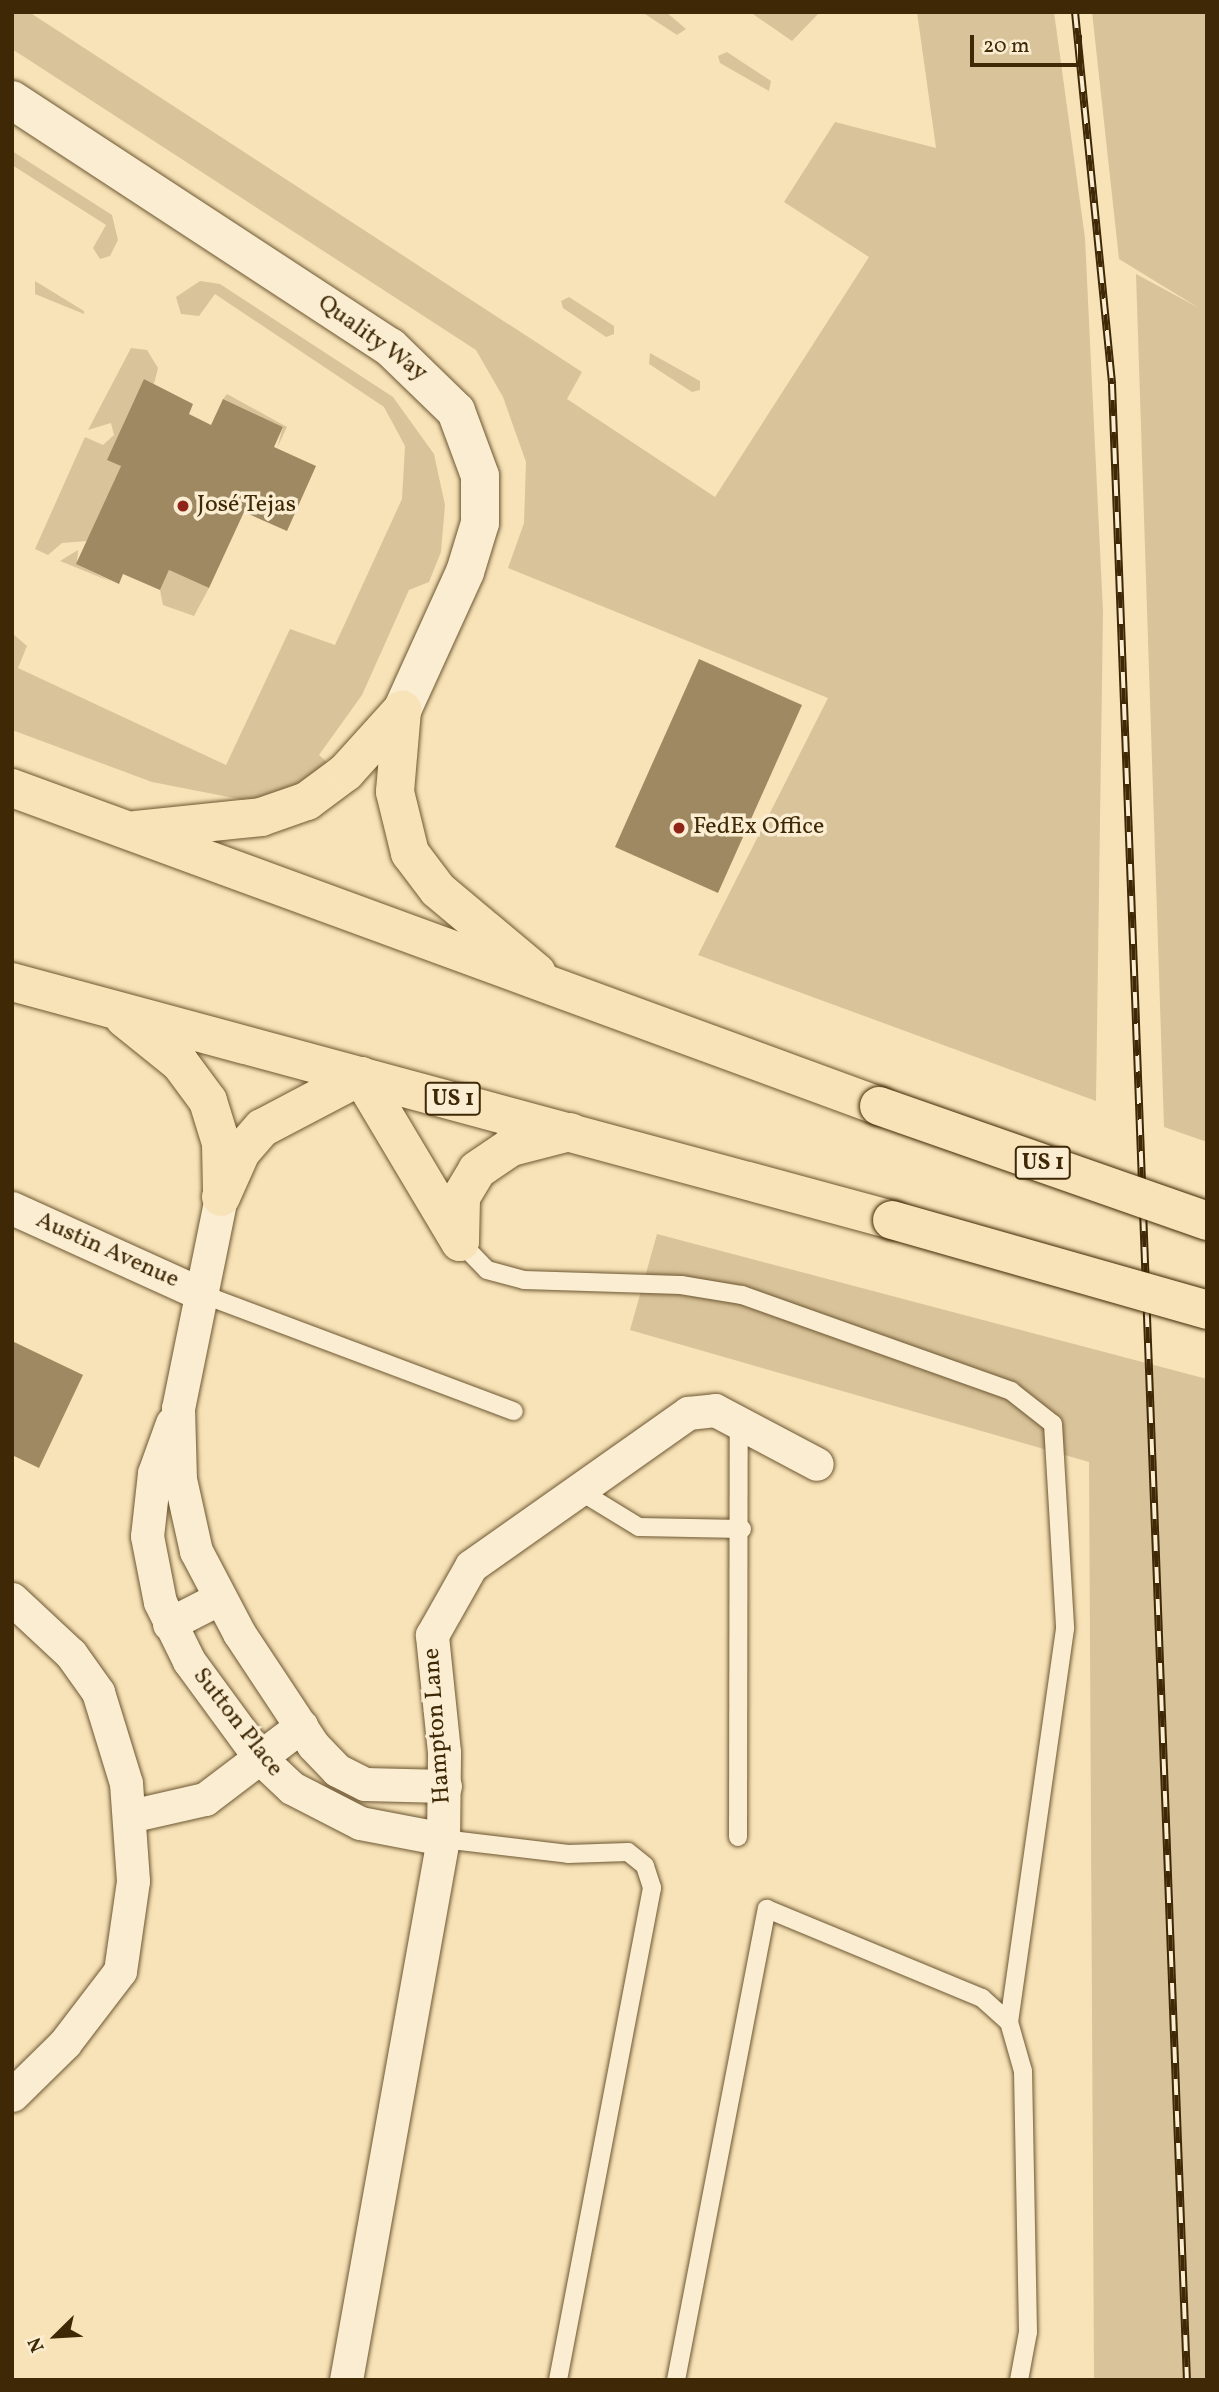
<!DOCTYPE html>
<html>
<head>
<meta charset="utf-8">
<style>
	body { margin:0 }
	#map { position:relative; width:1219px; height:2392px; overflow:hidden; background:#f8e3b8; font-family:Vollkorn,serif }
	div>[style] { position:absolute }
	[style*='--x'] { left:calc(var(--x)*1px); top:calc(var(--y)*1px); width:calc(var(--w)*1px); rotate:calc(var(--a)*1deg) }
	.green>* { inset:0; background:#d9c39a }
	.building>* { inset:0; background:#9f8962 }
	.roads { filter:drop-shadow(0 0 2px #6d5732) drop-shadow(0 0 2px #6d5732) }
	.service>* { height:18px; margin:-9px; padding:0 9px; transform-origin:9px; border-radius:9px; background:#faedd1 }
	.minor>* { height:33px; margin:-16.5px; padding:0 16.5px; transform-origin:16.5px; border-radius:16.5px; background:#faedd1 }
	.tertiary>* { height:38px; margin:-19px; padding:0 19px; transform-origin:19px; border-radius:19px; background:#faedd1 }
	.trunk>* { height:38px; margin:-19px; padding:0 19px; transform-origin:19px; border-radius:19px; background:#f8e3b8 }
	.rail>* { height:8px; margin-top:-4px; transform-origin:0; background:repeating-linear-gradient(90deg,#faedd1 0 16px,#3f2805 0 32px); box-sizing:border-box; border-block:2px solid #3f2805 }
	.bridges { filter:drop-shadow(0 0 2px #3f2805) drop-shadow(0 0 2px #3f2805) }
	.trunk-bridge>* { height:38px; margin:-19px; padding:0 19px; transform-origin:19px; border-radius:19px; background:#f8e3b8 }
	.dots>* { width:19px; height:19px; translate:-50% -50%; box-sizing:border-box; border:4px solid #faedd1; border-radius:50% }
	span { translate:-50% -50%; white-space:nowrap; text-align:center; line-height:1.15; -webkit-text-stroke:7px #faedd1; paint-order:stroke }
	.shield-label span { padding:2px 5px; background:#faedd1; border:2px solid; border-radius:5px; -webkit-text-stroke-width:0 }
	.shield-label { font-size:23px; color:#3f2805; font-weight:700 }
	.street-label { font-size:24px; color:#3f2805 }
	.poi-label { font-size:24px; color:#3f2805 }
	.left { translate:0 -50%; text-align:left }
	.frame { position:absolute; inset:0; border:14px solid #3f2805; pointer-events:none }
	.north { position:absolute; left:21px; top:2301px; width:70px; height:70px; -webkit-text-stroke:5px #faedd1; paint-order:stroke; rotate:246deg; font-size:19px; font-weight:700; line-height:28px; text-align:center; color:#3f2805 }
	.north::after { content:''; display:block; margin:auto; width:24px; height:32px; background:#3f2805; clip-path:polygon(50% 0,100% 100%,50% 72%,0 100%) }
	.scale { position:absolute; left:970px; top:35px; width:112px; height:32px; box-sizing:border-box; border:4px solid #3f2805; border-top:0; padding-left:9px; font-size:21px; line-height:24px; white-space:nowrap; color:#3f2805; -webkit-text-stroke:5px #faedd1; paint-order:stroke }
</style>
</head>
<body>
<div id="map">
	<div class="green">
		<div style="clip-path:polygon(12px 12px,29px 12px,582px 372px,567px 399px,715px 497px,869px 257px,784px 202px,835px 122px,936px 148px,917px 12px,1054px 12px,1085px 238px,1103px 612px,1096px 1101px,698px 955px,828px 698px,508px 568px,524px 523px,526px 462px,503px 397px,476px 350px,12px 49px)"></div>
		<div style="clip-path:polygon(642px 12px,666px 12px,686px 29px,677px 35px)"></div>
		<div style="clip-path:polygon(750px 12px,820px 12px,792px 41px)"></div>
		<div style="clip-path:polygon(1092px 12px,1207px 12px,1207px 1142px,1164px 1127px,1136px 274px,1199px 308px,1119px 259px)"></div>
		<div style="clip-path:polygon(727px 52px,771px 81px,769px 91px,720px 63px,718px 56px)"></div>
		<div style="clip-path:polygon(12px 151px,112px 215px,118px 240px,110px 256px,100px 259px,93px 248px,106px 225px,12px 165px)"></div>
		<div style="clip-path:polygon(35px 281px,84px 311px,84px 314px,35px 294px)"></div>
		<div style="clip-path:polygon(200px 281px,220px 284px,393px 397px,434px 454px,445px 505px,441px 552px,429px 582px,409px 590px,362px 695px,319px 755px,329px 764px,277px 796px,244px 800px,152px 782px,12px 730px,12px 633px,27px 646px,18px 668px,226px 765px,290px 629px,335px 645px,402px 499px,405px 446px,384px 407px,215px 294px,199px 316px,181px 314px,176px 297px)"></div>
		<div style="clip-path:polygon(569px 297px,614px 326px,614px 334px,606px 337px,563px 308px,561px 301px)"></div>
		<div style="clip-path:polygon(131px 348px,147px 350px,158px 368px,154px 384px,144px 379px,121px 466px,87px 541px,62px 543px,48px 555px,35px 549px,85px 437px,103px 445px,114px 435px,111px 423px,88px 430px)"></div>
		<div style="clip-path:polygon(650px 353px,700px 381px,700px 390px,692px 392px,649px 364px)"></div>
		<div style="clip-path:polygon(227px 394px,287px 427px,277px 448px,283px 427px,223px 399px)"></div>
		<div style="clip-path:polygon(78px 550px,77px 564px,112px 582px,60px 561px)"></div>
		<div style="clip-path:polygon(169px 570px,209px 588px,194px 616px,163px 605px,160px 590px)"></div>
		<div style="clip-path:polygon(657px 1234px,1207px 1379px,1207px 2380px,1094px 2380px,1089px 1462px,630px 1330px)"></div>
	</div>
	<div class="building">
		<div style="clip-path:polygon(144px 379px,193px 404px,189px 414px,211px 425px,223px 399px,283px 427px,274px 447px,316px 466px,287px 531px,244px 512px,209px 588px,169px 570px,160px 590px,123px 574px,119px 584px,76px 564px,121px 466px,107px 460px)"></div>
		<div style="clip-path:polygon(699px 659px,802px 705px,718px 893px,615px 847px)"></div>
		<div style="clip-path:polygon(12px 1341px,83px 1375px,39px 1468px,12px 1455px)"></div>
	</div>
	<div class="roads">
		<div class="service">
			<div style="--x:460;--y:1242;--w:39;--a:46"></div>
			<div style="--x:487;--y:1270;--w:38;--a:15"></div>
			<div style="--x:524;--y:1280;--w:157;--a:1.8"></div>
			<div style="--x:681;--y:1285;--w:62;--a:9.3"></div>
			<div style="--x:742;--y:1295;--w:286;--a:19.6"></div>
			<div style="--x:1011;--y:1391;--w:53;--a:38.2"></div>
			<div style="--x:1053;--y:1424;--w:205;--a:86.6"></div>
			<div style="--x:1065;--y:1629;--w:397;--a:98.1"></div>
			<div style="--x:202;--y:1294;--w:333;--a:20.6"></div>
			<div style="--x:575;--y:1488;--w:75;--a:31.4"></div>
			<div style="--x:639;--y:1527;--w:103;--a:1.1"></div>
			<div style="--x:738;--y:1837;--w:415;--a:-89.9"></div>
			<div style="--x:443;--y:1839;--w:126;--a:6.8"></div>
			<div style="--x:568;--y:1854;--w:60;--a:-1.9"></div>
			<div style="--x:628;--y:1852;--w:22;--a:39"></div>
			<div style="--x:645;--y:1866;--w:23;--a:72"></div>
			<div style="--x:652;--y:1888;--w:501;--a:100.82"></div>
			<div style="--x:676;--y:2380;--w:480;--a:-79.1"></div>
			<div style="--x:767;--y:1909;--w:233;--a:22.5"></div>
			<div style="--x:982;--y:1998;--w:36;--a:42"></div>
			<div style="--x:1009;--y:2022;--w:51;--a:74.1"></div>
			<div style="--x:1023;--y:2071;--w:261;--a:88.9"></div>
			<div style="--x:1028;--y:2332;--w:49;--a:100.6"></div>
		</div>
		<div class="minor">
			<div style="--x:221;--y:1197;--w:215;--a:101.5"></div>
			<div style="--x:178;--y:1408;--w:71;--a:88.4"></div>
			<div style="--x:180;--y:1479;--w:74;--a:77.5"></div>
			<div style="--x:196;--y:1551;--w:93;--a:62.3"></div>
			<div style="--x:239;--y:1633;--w:134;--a:56.5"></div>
			<div style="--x:313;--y:1745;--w:35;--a:46"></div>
			<div style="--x:337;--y:1770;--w:31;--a:27"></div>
			<div style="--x:365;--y:1784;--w:80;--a:1.4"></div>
			<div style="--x:12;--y:1208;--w:209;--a:24.4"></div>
			<div style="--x:172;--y:1423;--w:53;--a:109.8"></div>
			<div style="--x:154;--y:1473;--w:63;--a:96.3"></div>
			<div style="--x:147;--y:1536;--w:67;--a:78.9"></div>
			<div style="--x:160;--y:1602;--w:66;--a:63.8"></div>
			<div style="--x:189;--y:1661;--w:120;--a:53.8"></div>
			<div style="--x:260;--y:1758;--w:44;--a:43.2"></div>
			<div style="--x:292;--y:1788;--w:76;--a:27.2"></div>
			<div style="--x:360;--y:1823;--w:85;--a:10.9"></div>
			<div style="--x:12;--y:1599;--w:81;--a:43"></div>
			<div style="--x:71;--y:1654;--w:47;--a:54.6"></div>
			<div style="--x:98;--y:1692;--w:95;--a:72.9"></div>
			<div style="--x:126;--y:1783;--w:98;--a:85.9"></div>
			<div style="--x:133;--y:1881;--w:91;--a:98.2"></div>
			<div style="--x:120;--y:1971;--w:91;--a:127.4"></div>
			<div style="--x:65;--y:2043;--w:74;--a:135.5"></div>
			<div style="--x:169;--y:1624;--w:55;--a:-27"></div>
			<div style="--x:130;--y:1816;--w:77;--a:-12.8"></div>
			<div style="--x:205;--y:1799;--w:121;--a:-37.2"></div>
			<div style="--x:346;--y:2380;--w:550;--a:-79.84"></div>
			<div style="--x:443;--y:1839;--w:87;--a:-89.3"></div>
			<div style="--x:444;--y:1752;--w:118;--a:-95.9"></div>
			<div style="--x:432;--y:1635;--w:79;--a:-60.5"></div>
			<div style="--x:471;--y:1566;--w:266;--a:-35.2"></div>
			<div style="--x:688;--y:1413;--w:27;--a:-6"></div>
			<div style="--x:715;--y:1410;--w:115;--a:27.9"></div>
		</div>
		<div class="tertiary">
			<div style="--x:12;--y:100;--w:452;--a:33.2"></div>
			<div style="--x:390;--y:347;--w:92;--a:44.1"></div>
			<div style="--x:456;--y:411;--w:69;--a:69.7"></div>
			<div style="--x:480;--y:476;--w:47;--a:90"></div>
			<div style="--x:480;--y:523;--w:51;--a:107"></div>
			<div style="--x:465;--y:572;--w:152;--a:114.5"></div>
		</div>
		<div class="trunk">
			<div style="--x:402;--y:710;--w:82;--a:94.9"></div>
			<div style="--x:395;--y:792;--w:63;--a:76.2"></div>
			<div style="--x:410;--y:853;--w:46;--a:52.9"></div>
			<div style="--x:438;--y:890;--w:129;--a:40"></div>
			<div style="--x:12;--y:788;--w:923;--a:20.14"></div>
			<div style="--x:136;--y:830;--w:126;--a:-5.9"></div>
			<div style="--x:261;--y:817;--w:49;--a:-19.2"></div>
			<div style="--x:307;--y:801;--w:49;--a:-36.6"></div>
			<div style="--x:346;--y:772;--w:84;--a:-47.9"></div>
			<div style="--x:12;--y:982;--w:912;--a:15.13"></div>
			<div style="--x:124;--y:1018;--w:72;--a:38.8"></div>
			<div style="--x:180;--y:1063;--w:47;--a:53.6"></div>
			<div style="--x:208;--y:1101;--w:44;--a:72.8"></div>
			<div style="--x:221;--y:1143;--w:46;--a:88.8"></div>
			<div style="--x:221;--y:1197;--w:49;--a:-66"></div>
			<div style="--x:241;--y:1152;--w:32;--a:-49"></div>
			<div style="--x:262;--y:1128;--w:112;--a:-27.7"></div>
			<div style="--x:361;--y:1076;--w:193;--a:59.2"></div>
			<div style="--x:460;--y:1242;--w:45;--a:-88.7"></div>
			<div style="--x:461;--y:1197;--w:31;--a:-59"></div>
			<div style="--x:477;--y:1170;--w:41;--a:-34.1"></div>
			<div style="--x:511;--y:1147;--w:61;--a:-14.3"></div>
		</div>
	</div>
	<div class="rail">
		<div style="--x:1075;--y:12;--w:374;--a:84.3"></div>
		<div style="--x:1112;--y:384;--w:1997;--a:87.85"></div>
	</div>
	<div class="bridges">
		<div class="trunk-bridge">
			<div style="--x:879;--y:1106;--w:348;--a:19.3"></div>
			<div style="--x:892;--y:1220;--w:328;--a:15.9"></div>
		</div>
	</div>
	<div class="dots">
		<div style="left:183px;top:506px;background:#8f2418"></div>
		<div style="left:679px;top:828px;background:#8f2418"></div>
	</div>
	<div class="shield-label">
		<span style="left:453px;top:1099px">US 1</span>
		<span style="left:1043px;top:1163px">US 1</span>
	</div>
	<div class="street-label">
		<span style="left:372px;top:339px;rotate:36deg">Quality Way</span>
		<span style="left:107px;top:1251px;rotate:24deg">Austin Avenue</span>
		<span style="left:237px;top:1723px;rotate:52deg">Sutton Place</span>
		<span style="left:438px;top:1726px;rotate:-94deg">Hampton Lane</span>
	</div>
	<div class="poi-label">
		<span class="left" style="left:197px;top:506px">José Tejas</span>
		<span class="left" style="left:693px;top:828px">FedEx Office</span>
	</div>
	<div class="frame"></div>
	<div class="north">N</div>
	<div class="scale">20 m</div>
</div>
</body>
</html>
